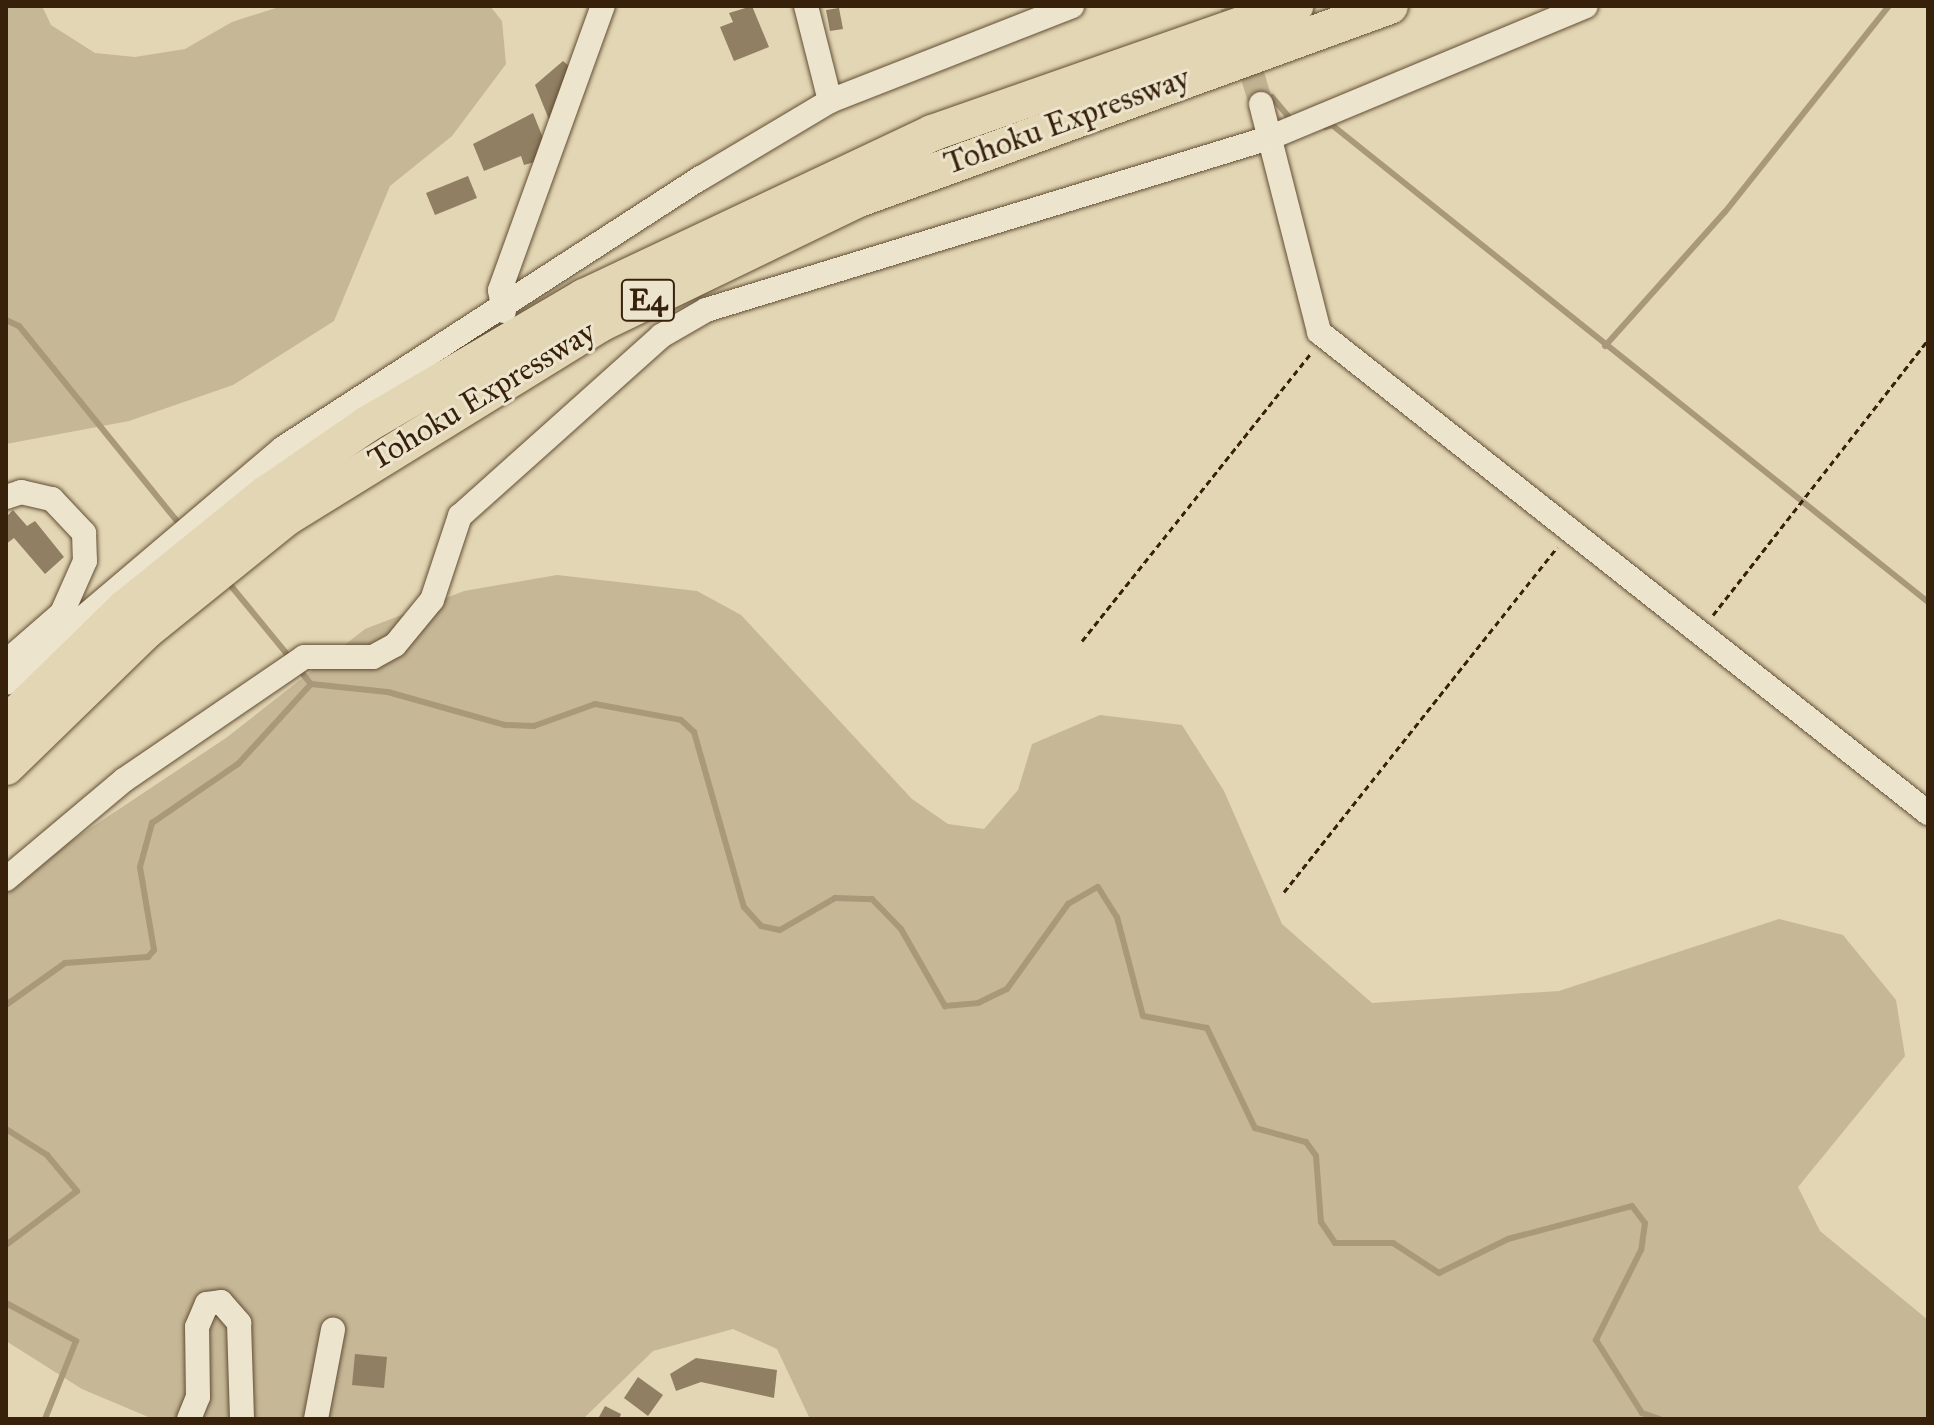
<!DOCTYPE html>
<html>
<head>
<meta charset="utf-8">
<style>
	body { margin:0 }
	#map { position:relative; width:1934px; height:1425px; overflow:hidden; background:#e3d6b4; font-family:"IM FELL Great Primer",serif }
	div>[style] { position:absolute }
	[style*='--x'] { left:calc(var(--x)*1px); top:calc(var(--y)*1px); width:calc(var(--w)*1px); rotate:calc(var(--a)*1deg) }
	.green>* { inset:0; background:#c6b797 }
	.stream>* { height:6px; margin:-3px; padding:0 3px; transform-origin:3px; border-radius:3px; background:#a9987a }
	.building>* { inset:0; background:#907f62 }
	.minor-tunnel>* { height:24px; margin-top:-12px; transform-origin:0; background:repeating-linear-gradient(90deg,#c1b292 0 24px,transparent 0 36px) }
	.path>* { height:3px; margin-top:-1.5px; transform-origin:0; background:repeating-linear-gradient(90deg,#37210a 0 6px,transparent 0 10px) }
	.roads { filter:drop-shadow(0 0 2px #624e34) drop-shadow(0 0 2px #624e34) }
	.minor>* { height:24px; margin:-12px; padding:0 12px; transform-origin:12px; border-radius:12px; background:#ede4ce }
	.highway>* { height:36px; margin:-18px; padding:0 18px; transform-origin:18px; border-radius:18px; background:#e3d6b4 }
	span { translate:-50% -50%; white-space:nowrap; text-align:center; line-height:1.15; -webkit-text-stroke:6px #ede4ce; paint-order:stroke }
	.shield-label span { padding:2px 6px; background:#ede4ce; border:2px solid; border-radius:6px; -webkit-text-stroke-width:0 }
	.shield-label { font-size:30px; color:#37210a; font-weight:700 }
	.street-label { font-size:32px; color:#37210a }
	.frame { position:absolute; inset:0; border:8px solid #37210a; pointer-events:none }
</style>
</head>
<body>
<div id="map">
	<div class="green">
		<div style="clip-path:polygon(6px 6px,42px 6px,51px 25px,95px 53px,135px 57px,185px 49px,232px 22px,282px 6px,490px 6px,502px 21px,506px 64px,452px 136px,390px 186px,334px 321px,233px 385px,129px 421px,6px 444px)"></div>
		<div style="clip-path:polygon(557px 575px,697px 591px,741px 615px,912px 799px,948px 824px,984px 829px,1018px 790px,1032px 744px,1100px 715px,1182px 725px,1224px 791px,1282px 924px,1372px 1003px,1559px 991px,1779px 919px,1843px 935px,1896px 1000px,1905px 1056px,1798px 1187px,1820px 1231px,1928px 1320px,1928px 1419px,810px 1419px,777px 1349px,733px 1329px,653px 1351px,583px 1419px,153px 1419px,82px 1389px,6px 1341px,6px 894px,29px 869px,226px 738px,365px 629px,464px 591px)"></div>
	</div>
	<div class="stream">
		<div style="--x:1272;--y:97;--w:31;--a:50"></div>
		<div style="--x:1325;--y:127;--w:7;--a:-16"></div>
		<div style="--x:1332;--y:125;--w:763;--a:38.67"></div>
		<div style="--x:6;--y:320;--w:14;--a:25"></div>
		<div style="--x:19;--y:326;--w:257;--a:51"></div>
		<div style="--x:1605;--y:346;--w:180;--a:-48.2"></div>
		<div style="--x:1725;--y:212;--w:263;--a:-51.5"></div>
		<div style="--x:227;--y:581;--w:101;--a:50.6"></div>
		<div style="--x:298;--y:668;--w:21;--a:51"></div>
		<div style="--x:311;--y:684;--w:77;--a:5.9"></div>
		<div style="--x:388;--y:692;--w:122;--a:15.8"></div>
		<div style="--x:505;--y:725;--w:29;--a:2"></div>
		<div style="--x:534;--y:726;--w:65;--a:-19.8"></div>
		<div style="--x:595;--y:704;--w:87;--a:10.5"></div>
		<div style="--x:681;--y:720;--w:18;--a:43"></div>
		<div style="--x:694;--y:732;--w:182;--a:74.1"></div>
		<div style="--x:744;--y:907;--w:25;--a:48"></div>
		<div style="--x:761;--y:926;--w:19;--a:12"></div>
		<div style="--x:780;--y:930;--w:64;--a:-30.2"></div>
		<div style="--x:835;--y:898;--w:37;--a:2"></div>
		<div style="--x:872;--y:899;--w:42;--a:46"></div>
		<div style="--x:901;--y:929;--w:89;--a:60.3"></div>
		<div style="--x:945;--y:1006;--w:33;--a:-5"></div>
		<div style="--x:978;--y:1003;--w:32;--a:-26"></div>
		<div style="--x:1007;--y:989;--w:105;--a:-54.3"></div>
		<div style="--x:1068;--y:904;--w:34;--a:-30"></div>
		<div style="--x:1098;--y:887;--w:36;--a:58"></div>
		<div style="--x:1117;--y:917;--w:102;--a:75.3"></div>
		<div style="--x:1143;--y:1016;--w:65;--a:10.6"></div>
		<div style="--x:1207;--y:1028;--w:111;--a:64.4"></div>
		<div style="--x:1255;--y:1128;--w:53;--a:15.4"></div>
		<div style="--x:1306;--y:1142;--w:17;--a:54"></div>
		<div style="--x:1316;--y:1156;--w:66;--a:85.7"></div>
		<div style="--x:1321;--y:1222;--w:25;--a:56"></div>
		<div style="--x:1335;--y:1243;--w:58;--a:0"></div>
		<div style="--x:1393;--y:1243;--w:55;--a:33.1"></div>
		<div style="--x:1439;--y:1273;--w:77;--a:-26.2"></div>
		<div style="--x:1508;--y:1239;--w:128;--a:-14.9"></div>
		<div style="--x:1632;--y:1206;--w:21;--a:53"></div>
		<div style="--x:1645;--y:1223;--w:27;--a:98"></div>
		<div style="--x:1641;--y:1250;--w:101;--a:116.6"></div>
		<div style="--x:1596;--y:1340;--w:86;--a:57.8"></div>
		<div style="--x:1642;--y:1413;--w:18;--a:19"></div>
		<div style="--x:6;--y:1005;--w:72;--a:-35.4"></div>
		<div style="--x:65;--y:963;--w:83;--a:-4.1"></div>
		<div style="--x:148;--y:957;--w:9;--a:-49"></div>
		<div style="--x:154;--y:950;--w:84;--a:-99.6"></div>
		<div style="--x:140;--y:867;--w:46;--a:-74.7"></div>
		<div style="--x:152;--y:823;--w:104;--a:-34.5"></div>
		<div style="--x:238;--y:764;--w:108;--a:-47.6"></div>
		<div style="--x:6;--y:1129;--w:49;--a:32.4"></div>
		<div style="--x:47;--y:1155;--w:47;--a:50.2"></div>
		<div style="--x:77;--y:1191;--w:89;--a:142.7"></div>
		<div style="--x:6;--y:1303;--w:80;--a:28.5"></div>
		<div style="--x:76;--y:1341;--w:84;--a:111.7"></div>
	</div>
	<div class="building">
		<div style="clip-path:polygon(752px 6px,769px 47px,734px 61px,720px 27px,733px 22px,729px 13px)"></div>
		<div style="clip-path:polygon(839px 8px,843px 29px,830px 31px,826px 10px)"></div>
		<div style="clip-path:polygon(563px 61px,570px 67px,550px 122px,535px 85px)"></div>
		<div style="clip-path:polygon(533px 113px,545px 143px,535px 162px,524px 165px,521px 156px,484px 171px,473px 144px)"></div>
		<div style="clip-path:polygon(468px 176px,477px 198px,435px 215px,426px 193px)"></div>
		<div style="clip-path:polygon(13px 510px,27px 526px,35px 521px,64px 557px,45px 574px,14px 538px,6px 544px,6px 517px)"></div>
		<div style="clip-path:polygon(355px 1354px,387px 1357px,384px 1388px,352px 1385px)"></div>
		<div style="clip-path:polygon(696px 1358px,777px 1370px,774px 1398px,701px 1382px,676px 1391px,670px 1374px)"></div>
		<div style="clip-path:polygon(638px 1377px,663px 1395px,648px 1416px,624px 1398px)"></div>
		<div style="clip-path:polygon(605px 1406px,621px 1414px,619px 1419px,599px 1417px)"></div>
	</div>
	<div class="minor-tunnel">
		<div style="--x:1232;--y:6;--w:102;--a:73.5"></div>
	</div>
	<div class="path">
		<div style="--x:1713;--y:615;--w:349;--a:-52"></div>
		<div style="--x:1082;--y:641;--w:368;--a:-51.5"></div>
		<div style="--x:1284;--y:892;--w:440;--a:-51.6"></div>
	</div>
	<div class="roads">
		<div class="minor">
			<div style="--x:806;--y:6;--w:98;--a:75.8"></div>
			<div style="--x:1261;--y:104;--w:235;--a:75.7"></div>
			<div style="--x:1319;--y:332;--w:776;--a:38.3"></div>
			<div style="--x:504;--y:311;--w:21;--a:-101"></div>
			<div style="--x:500;--y:290;--w:302;--a:-70.1"></div>
			<div style="--x:6;--y:497;--w:16;--a:-18"></div>
			<div style="--x:21;--y:492;--w:32;--a:13"></div>
			<div style="--x:52;--y:499;--w:47;--a:46.7"></div>
			<div style="--x:84;--y:533;--w:28;--a:88"></div>
			<div style="--x:85;--y:561;--w:57;--a:113.9"></div>
			<div style="--x:62;--y:613;--w:72;--a:139"></div>
			<div style="--x:6;--y:683;--w:363;--a:-40.3"></div>
			<div style="--x:283;--y:448;--w:498;--a:-32.9"></div>
			<div style="--x:701;--y:178;--w:150;--a:-30.8"></div>
			<div style="--x:830;--y:101;--w:260;--a:-21.4"></div>
			<div style="--x:6;--y:879;--w:154;--a:-40"></div>
			<div style="--x:124;--y:780;--w:218;--a:-34.3"></div>
			<div style="--x:304;--y:657;--w:69;--a:0"></div>
			<div style="--x:373;--y:657;--w:25;--a:-29"></div>
			<div style="--x:395;--y:645;--w:58;--a:-50.6"></div>
			<div style="--x:432;--y:600;--w:89;--a:-71.6"></div>
			<div style="--x:460;--y:516;--w:270;--a:-41.8"></div>
			<div style="--x:661;--y:336;--w:52;--a:-30"></div>
			<div style="--x:706;--y:310;--w:589;--a:-16.99"></div>
			<div style="--x:1269;--y:138;--w:343;--a:-22.6"></div>
			<div style="--x:189;--y:1419;--w:24;--a:-68"></div>
			<div style="--x:198;--y:1397;--w:70;--a:-90.8"></div>
			<div style="--x:197;--y:1327;--w:25;--a:-67"></div>
			<div style="--x:207;--y:1304;--w:14;--a:-8"></div>
			<div style="--x:221;--y:1302;--w:28;--a:49"></div>
			<div style="--x:239;--y:1323;--w:96;--a:88.2"></div>
			<div style="--x:316;--y:1419;--w:91;--a:-79.2"></div>
		</div>
		<div class="highway">
			<div style="--x:6;--y:724;--w:166;--a:-44.3"></div>
			<div style="--x:125;--y:608;--w:181;--a:-39"></div>
			<div style="--x:266;--y:494;--w:121;--a:-34.6"></div>
			<div style="--x:366;--y:425;--w:253;--a:-30.4"></div>
			<div style="--x:584;--y:297;--w:385;--a:-25.2"></div>
			<div style="--x:932;--y:133;--w:385;--a:-19.3"></div>
			<div style="--x:6;--y:767;--w:195;--a:-44.2"></div>
			<div style="--x:146;--y:631;--w:180;--a:-38.9"></div>
			<div style="--x:286;--y:518;--w:369;--a:-31.7"></div>
			<div style="--x:600;--y:324;--w:284;--a:-25.8"></div>
			<div style="--x:856;--y:200;--w:568;--a:-19.97"></div>
		</div>
	</div>
	<div class="shield-label">
		<span style="left:648px;top:300px">E4</span>
	</div>
	<div class="street-label">
		<span style="left:1067px;top:121px;rotate:-20deg">Tohoku Expressway</span>
		<span style="left:482px;top:396px;rotate:-31deg">Tohoku Expressway</span>
	</div>
	<div class="frame"></div>
</div>
</body>
</html>
